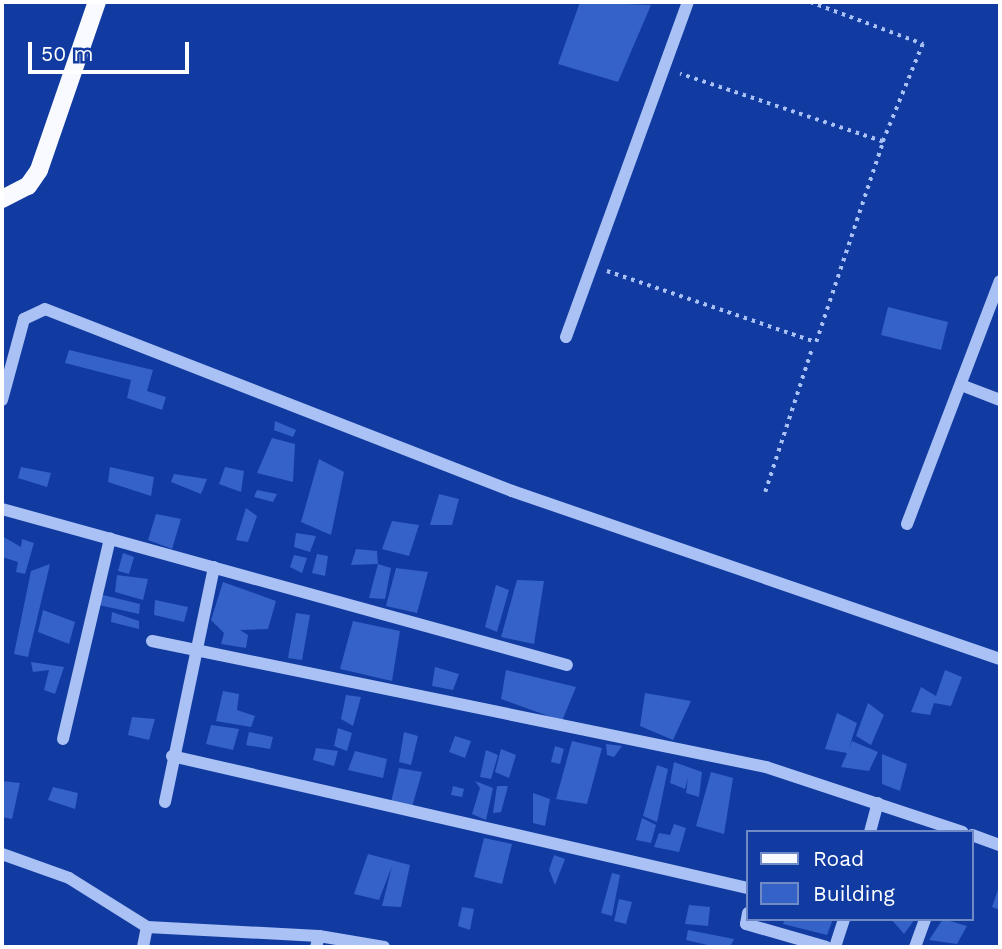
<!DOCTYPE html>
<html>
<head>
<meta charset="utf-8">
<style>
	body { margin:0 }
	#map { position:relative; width:1002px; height:949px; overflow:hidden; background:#113ba1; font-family:"Work Sans",sans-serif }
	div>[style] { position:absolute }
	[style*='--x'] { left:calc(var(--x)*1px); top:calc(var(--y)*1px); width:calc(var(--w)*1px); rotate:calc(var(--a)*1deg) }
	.building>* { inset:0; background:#3562c6 }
	.path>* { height:3.5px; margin-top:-1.75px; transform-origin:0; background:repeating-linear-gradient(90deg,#aac1f5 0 3.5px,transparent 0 8.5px) }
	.minor>* { height:12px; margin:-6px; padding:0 6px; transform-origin:6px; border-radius:6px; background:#aac1f5 }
	.major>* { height:18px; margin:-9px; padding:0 9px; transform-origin:9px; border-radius:9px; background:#f8faff }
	span { translate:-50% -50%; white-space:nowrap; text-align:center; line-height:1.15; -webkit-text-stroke:7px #113ba1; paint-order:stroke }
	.frame { position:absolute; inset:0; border:4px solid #fff; pointer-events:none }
	.legend { position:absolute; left:746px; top:830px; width:228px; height:91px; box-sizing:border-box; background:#113ba1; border:2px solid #7089c7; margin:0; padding:9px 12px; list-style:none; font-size:21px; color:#fff }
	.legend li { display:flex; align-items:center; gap:14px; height:35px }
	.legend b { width:35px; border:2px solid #7089c7 }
	.scale { position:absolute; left:28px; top:42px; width:161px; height:32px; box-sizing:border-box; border:4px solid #fff; border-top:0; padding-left:9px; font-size:21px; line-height:24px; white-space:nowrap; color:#fff; -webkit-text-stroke:5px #113ba1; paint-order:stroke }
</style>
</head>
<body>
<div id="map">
	<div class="building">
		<div style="clip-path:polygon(580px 2px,651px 5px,618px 82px,558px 64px)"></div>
		<div style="clip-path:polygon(888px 307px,948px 322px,941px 350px,881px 335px)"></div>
		<div style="clip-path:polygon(69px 350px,153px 370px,147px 391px,166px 397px,162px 410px,127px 398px,131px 380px,65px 363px)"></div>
		<div style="clip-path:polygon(275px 421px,296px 430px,293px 437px,274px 430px)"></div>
		<div style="clip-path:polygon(272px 438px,295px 444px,293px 482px,257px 473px)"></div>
		<div style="clip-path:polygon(319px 459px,344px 472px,331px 535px,301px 522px)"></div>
		<div style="clip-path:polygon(21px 467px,51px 473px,47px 487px,18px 478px)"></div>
		<div style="clip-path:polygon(110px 467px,154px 477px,151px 496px,108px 482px)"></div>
		<div style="clip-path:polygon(225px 467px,244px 471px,241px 492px,219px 484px)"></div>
		<div style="clip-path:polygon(174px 474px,207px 479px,201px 494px,171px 482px)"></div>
		<div style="clip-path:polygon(257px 490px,277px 494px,273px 502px,254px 497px)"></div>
		<div style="clip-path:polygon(439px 494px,459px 499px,452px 525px,430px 525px)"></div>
		<div style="clip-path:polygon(246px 508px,257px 516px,248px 542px,236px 540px)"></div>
		<div style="clip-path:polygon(156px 514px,181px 519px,172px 549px,148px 540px)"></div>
		<div style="clip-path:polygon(392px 521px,419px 525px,409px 556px,382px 549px)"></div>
		<div style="clip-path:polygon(296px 533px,316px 536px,310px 552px,294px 547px)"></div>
		<div style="clip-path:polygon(2px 536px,21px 547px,22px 539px,34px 543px,25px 574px,16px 572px,18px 562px,2px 557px)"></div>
		<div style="clip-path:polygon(356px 549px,377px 551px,378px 564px,351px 565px)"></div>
		<div style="clip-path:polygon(123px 553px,134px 557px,129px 574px,118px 571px)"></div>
		<div style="clip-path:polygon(317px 554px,328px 556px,325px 576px,312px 573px)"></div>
		<div style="clip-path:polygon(294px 555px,307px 558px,302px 573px,290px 567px)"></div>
		<div style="clip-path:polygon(50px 564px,28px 657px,14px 654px,31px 571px)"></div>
		<div style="clip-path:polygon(378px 564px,391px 568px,385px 599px,369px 598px)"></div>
		<div style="clip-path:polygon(396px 568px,428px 572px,417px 613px,386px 606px)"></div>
		<div style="clip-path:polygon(117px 575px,148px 579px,143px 600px,115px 592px)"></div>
		<div style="clip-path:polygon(517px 580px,544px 581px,534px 644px,501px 637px)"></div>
		<div style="clip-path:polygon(223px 582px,276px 601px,268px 629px,240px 630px,248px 635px,246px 648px,221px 644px,224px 633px,211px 620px)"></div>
		<div style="clip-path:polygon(496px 585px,509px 590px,497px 632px,485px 627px)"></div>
		<div style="clip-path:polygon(103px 595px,140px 604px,139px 614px,99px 605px)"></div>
		<div style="clip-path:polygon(155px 600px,188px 607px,184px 622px,154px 615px)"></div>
		<div style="clip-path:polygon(43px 610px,75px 622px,69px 644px,38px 632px)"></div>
		<div style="clip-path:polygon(112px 612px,139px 621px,139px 629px,111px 622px)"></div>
		<div style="clip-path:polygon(296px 613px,310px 615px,302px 660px,288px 658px)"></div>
		<div style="clip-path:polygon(353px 621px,400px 631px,392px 681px,340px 669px)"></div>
		<div style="clip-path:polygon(31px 662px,64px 667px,55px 694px,44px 690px,49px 670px,33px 672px)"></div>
		<div style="clip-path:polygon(435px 667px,459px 674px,453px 690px,432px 686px)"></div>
		<div style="clip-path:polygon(506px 670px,576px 687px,562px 721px,501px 699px)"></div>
		<div style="clip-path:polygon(945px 670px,962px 677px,951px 706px,934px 703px,930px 715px,911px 712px,921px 687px,936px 696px)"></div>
		<div style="clip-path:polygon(223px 691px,239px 694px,237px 710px,255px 716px,251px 727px,216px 721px)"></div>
		<div style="clip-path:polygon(645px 693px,691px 701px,673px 740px,640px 726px)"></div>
		<div style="clip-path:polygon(346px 695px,361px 697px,353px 726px,341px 719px)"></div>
		<div style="clip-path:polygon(868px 703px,884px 715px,871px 745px,856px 736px)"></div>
		<div style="clip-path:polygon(837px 713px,857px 723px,849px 748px,852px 741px,878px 752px,869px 771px,841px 767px,847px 753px,825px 749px)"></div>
		<div style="clip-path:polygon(132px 717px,155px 719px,149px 740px,128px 735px)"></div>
		<div style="clip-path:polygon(211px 725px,239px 729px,233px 750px,206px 744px)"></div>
		<div style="clip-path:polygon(338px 728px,352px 733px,347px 751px,334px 746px)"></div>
		<div style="clip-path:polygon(249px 732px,273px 737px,270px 749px,246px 745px)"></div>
		<div style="clip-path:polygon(404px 732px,418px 736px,411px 765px,399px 762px)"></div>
		<div style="clip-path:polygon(455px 736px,471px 741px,465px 758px,449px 752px)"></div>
		<div style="clip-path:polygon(572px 741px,602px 748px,587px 804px,556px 799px)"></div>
		<div style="clip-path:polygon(606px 744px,622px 746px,614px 757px,607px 755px)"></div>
		<div style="clip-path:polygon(555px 746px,564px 749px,560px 764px,551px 762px)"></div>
		<div style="clip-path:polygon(316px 748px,338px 751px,334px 766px,313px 760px)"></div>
		<div style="clip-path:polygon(501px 749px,516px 755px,509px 778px,495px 772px)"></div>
		<div style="clip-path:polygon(486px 750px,498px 755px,491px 779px,480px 777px)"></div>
		<div style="clip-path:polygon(355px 751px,387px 759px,383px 778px,348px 770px)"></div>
		<div style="clip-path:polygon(882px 754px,907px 764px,900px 791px,882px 784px)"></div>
		<div style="clip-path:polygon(674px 762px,702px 772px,699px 797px,686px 793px,688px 777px,685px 789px,670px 783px)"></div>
		<div style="clip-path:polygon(657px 765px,668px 769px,657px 822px,643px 816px)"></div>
		<div style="clip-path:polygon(399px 768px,422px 772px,412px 807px,391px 802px)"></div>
		<div style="clip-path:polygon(711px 772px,733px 778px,724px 834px,696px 826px)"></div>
		<div style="clip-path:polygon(2px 781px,20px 783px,12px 819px,2px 817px)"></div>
		<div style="clip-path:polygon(475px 781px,493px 788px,486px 820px,472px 814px,480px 788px)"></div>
		<div style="clip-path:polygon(453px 786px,464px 789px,462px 797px,451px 795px)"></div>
		<div style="clip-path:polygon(497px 786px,508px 786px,501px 812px,493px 813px)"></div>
		<div style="clip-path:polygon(53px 787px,78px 793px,75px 809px,48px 800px)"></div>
		<div style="clip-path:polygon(533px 793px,550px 799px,545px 826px,533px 823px)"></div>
		<div style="clip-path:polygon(642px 818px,656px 825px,651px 843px,636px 840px)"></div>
		<div style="clip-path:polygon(674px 824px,686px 828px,679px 852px,654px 847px,659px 833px,670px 835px)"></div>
		<div style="clip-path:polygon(484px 838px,512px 844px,502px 884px,474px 877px)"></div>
		<div style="clip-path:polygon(368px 854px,410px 865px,401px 907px,382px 906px,392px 866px,379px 900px,354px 894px)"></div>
		<div style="clip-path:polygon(554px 855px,565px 859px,555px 885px,549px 870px)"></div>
		<div style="clip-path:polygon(612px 873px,620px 875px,612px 916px,601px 913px)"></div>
		<div style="clip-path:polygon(1000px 884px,1000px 910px,992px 907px)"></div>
		<div style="clip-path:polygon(619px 899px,632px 902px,626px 924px,614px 921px)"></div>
		<div style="clip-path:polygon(689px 905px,710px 907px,708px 926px,685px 924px)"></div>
		<div style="clip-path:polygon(462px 907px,474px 909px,470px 930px,458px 926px)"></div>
		<div style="clip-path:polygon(785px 919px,833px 919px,827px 935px,783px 924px)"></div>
		<div style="clip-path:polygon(891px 919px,915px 919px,904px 934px)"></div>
		<div style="clip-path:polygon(943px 919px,967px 926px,957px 944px,929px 940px)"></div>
		<div style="clip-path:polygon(688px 930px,734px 939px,730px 947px,716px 947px,686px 940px)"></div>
	</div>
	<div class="path">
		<div style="--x:810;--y:2;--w:121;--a:20.4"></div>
		<div style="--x:923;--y:44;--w:106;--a:112.2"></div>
		<div style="--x:607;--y:271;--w:221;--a:18.8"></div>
		<div style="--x:816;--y:342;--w:211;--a:-71.5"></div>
		<div style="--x:883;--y:142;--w:214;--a:-161.5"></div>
		<div style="--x:765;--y:492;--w:151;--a:-71.9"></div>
	</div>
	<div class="minor">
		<div style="--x:566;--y:337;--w:357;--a:-70"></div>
		<div style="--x:961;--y:385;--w:42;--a:21"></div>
		<div style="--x:2;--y:400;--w:84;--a:-74.8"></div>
		<div style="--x:24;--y:319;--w:23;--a:-25"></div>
		<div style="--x:45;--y:309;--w:501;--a:21.29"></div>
		<div style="--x:512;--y:491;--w:516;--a:19"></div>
		<div style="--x:2;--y:509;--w:586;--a:15.44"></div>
		<div style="--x:907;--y:524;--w:260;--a:-69.1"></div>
		<div style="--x:152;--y:641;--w:627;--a:11.6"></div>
		<div style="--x:766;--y:767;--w:207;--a:18.3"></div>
		<div style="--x:63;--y:739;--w:206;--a:-76.8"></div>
		<div style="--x:172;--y:756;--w:591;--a:12.91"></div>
		<div style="--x:165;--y:802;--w:240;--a:-78.2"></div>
		<div style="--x:870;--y:832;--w:30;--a:-75"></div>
		<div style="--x:972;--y:835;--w:30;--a:20"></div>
		<div style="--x:2;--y:854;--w:71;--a:19.7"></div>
		<div style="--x:69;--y:878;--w:92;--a:32.1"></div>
		<div style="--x:147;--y:927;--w:172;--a:3"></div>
		<div style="--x:319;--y:936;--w:11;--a:105"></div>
		<div style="--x:748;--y:913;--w:11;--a:100"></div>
		<div style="--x:746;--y:924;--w:83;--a:16"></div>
		<div style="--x:319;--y:936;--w:66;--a:9.6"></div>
		<div style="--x:143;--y:947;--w:20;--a:-79"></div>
		<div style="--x:835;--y:947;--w:29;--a:-72"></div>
		<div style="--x:915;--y:947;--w:30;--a:-70"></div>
	</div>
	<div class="major">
		<div style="--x:2;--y:199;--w:29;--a:-27"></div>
		<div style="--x:28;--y:186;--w:19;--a:-55"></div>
		<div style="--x:39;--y:170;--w:178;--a:-71"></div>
	</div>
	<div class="frame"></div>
	<ul class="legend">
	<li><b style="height:9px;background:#f8faff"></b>Road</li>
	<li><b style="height:19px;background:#3562c6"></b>Building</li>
	</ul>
	<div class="scale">50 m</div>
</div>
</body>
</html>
